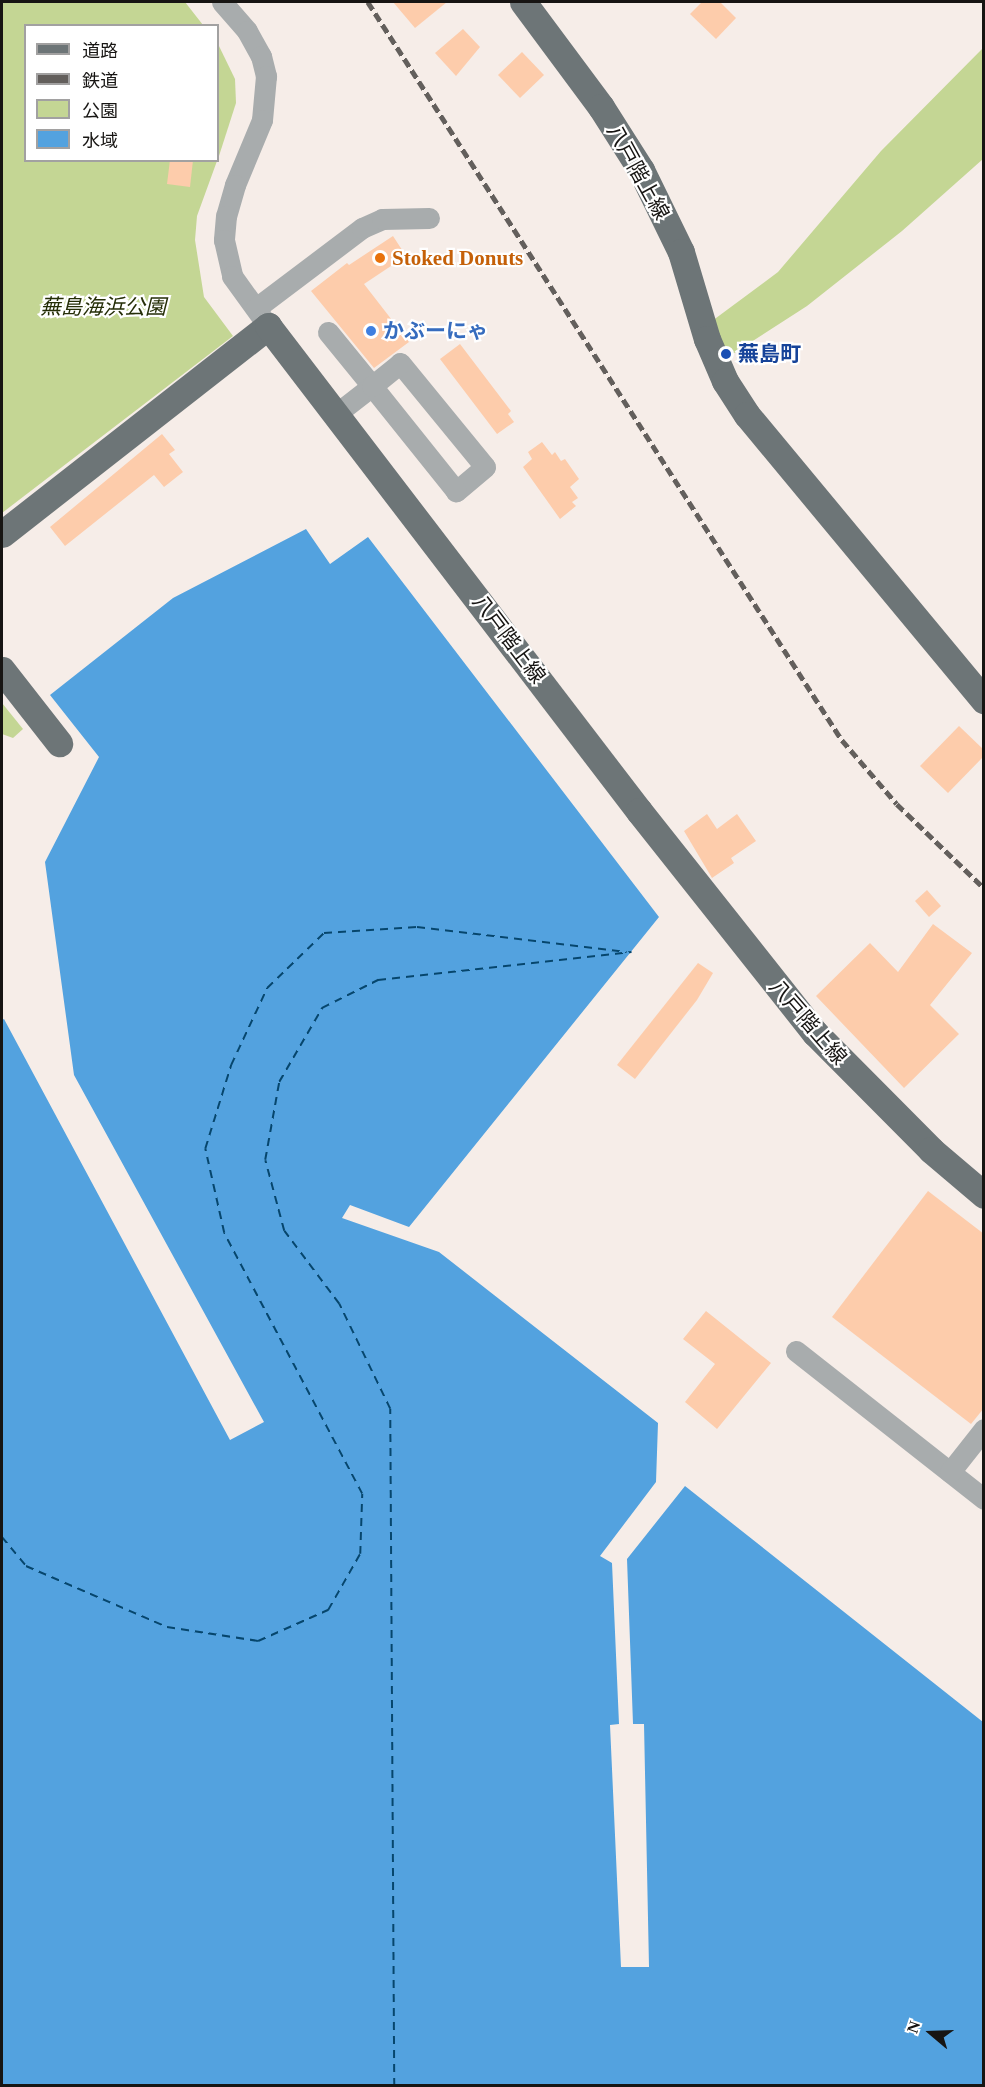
<!DOCTYPE html>
<html>
<head>
<meta charset="utf-8">
<style>
	body { margin:0 }
	#map { position:relative; width:985px; height:2087px; overflow:hidden; background:#f6ede8; font-family:"Times New Roman","Noto Sans JP",serif }
	div>[style] { position:absolute }
	[style*='--x'] { left:calc(var(--x)*1px); top:calc(var(--y)*1px); width:calc(var(--w)*1px); rotate:calc(var(--a)*1deg) }
	.green>* { inset:0; background:#c4d694 }
	.water>* { inset:0; background:#53a2df }
	.ferry>* { height:1.5px; margin-top:-0.75px; transform-origin:0; background:repeating-linear-gradient(90deg,#06466d 0 8px,transparent 0 14px) }
	.building>* { inset:0; background:#fdccab }
	.minor>* { height:21px; margin:-10.5px; padding:0 10.5px; transform-origin:10.5px; border-radius:10.5px; background:#a8acad }
	.major>* { height:27px; margin:-13.5px; padding:0 13.5px; transform-origin:13.5px; border-radius:13.5px; background:#6d7577 }
	.rail>* { height:4.5px; margin-top:-2.25px; transform-origin:0; background:repeating-linear-gradient(90deg,#635f5c 0 9px,transparent 0 13.5px) }
	.dots>* { width:16px; height:16px; translate:-50% -50%; box-sizing:border-box; border:3px solid #fff; border-radius:50% }
	span { translate:-50% -50%; white-space:nowrap; text-align:center; line-height:1.15; -webkit-text-stroke:4.5px #fff; paint-order:stroke }
	.street-label { font-size:21px; color:#171513 }
	.food-label { font-size:21px; color:#c56008; font-weight:700 }
	.left { translate:0 -50%; text-align:left }
	.park-label { font-size:21px; color:#252e07; font-style:italic }
	.shop-label { font-size:21px; color:#366cbe; font-weight:700 }
	.transit-label { font-size:21px; color:#164399; font-weight:700 }
	.frame { position:absolute; inset:0; border:3px solid #171513; pointer-events:none }
	.legend { position:absolute; left:24px; top:24px; width:195px; height:138px; box-sizing:border-box; background:#fff; border:2px solid #a2a1a1; margin:0; padding:8px 10px; list-style:none; font-size:18px; color:#171513 }
	.legend li { display:flex; align-items:center; gap:12px; height:30px }
	.legend b { width:30px; border:2px solid #a2a1a1 }
	.north { position:absolute; left:901px; top:2003px; width:60px; height:60px; -webkit-text-stroke:4px #fff; paint-order:stroke; rotate:289deg; font-size:16px; font-weight:700; line-height:24px; text-align:center; color:#171513 }
	.north::after { content:''; display:block; margin:auto; width:21px; height:27px; background:#171513; clip-path:polygon(50% 0,100% 100%,50% 72%,0 100%) }
</style>
</head>
<body>
<div id="map">
	<div class="green">
		<div style="clip-path:polygon(2px 2px,185px 2px,203px 25px,26px 26px,26px 160px,217px 161px,197px 216px,195px 240px,204px 297px,233px 336px,2px 513px)"></div>
		<div style="clip-path:polygon(218px 44px,235px 79px,236px 103px,218px 159px)"></div>
		<div style="clip-path:polygon(983px 48px,983px 159px,902px 231px,807px 306px,728px 357px,712px 321px,778px 272px,881px 151px)"></div>
		<div style="clip-path:polygon(2px 703px,23px 729px,13px 738px,2px 734px)"></div>
	</div>
	<div class="water">
		<div style="clip-path:polygon(306px 529px,330px 564px,368px 537px,659px 917px,409px 1227px,350px 1205px,342px 1218px,439px 1252px,658px 1423px,656px 1482px,600px 1556px,612px 1563px,619px 1724px,610px 1725px,621px 1967px,649px 1967px,644px 1724px,633px 1724px,627px 1559px,685px 1486px,983px 1722px,983px 2085px,2px 2085px,2px 1020px,4px 1019px,230px 1440px,264px 1422px,74px 1075px,45px 862px,99px 757px,50px 695px,173px 598px)"></div>
	</div>
	<div class="ferry">
		<div style="--x:2;--y:1537;--w:38;--a:50"></div>
		<div style="--x:26;--y:1566;--w:154;--a:23.4"></div>
		<div style="--x:167;--y:1627;--w:92;--a:8.7"></div>
		<div style="--x:258;--y:1641;--w:77;--a:-23.9"></div>
		<div style="--x:328;--y:1610;--w:64;--a:-60.3"></div>
		<div style="--x:360;--y:1554;--w:60;--a:-88.1"></div>
		<div style="--x:362;--y:1494;--w:295;--a:-117.9"></div>
		<div style="--x:224;--y:1233;--w:86;--a:-102.7"></div>
		<div style="--x:205;--y:1149;--w:88;--a:-72.8"></div>
		<div style="--x:231;--y:1065;--w:85;--a:-64.9"></div>
		<div style="--x:267;--y:988;--w:79;--a:-44"></div>
		<div style="--x:324;--y:933;--w:93;--a:-3.7"></div>
		<div style="--x:417;--y:927;--w:211;--a:6.8"></div>
		<div style="--x:394;--y:2086;--w:677;--a:-90.34"></div>
		<div style="--x:390;--y:1409;--w:117;--a:-115.9"></div>
		<div style="--x:339;--y:1304;--w:91;--a:-127"></div>
		<div style="--x:284;--y:1231;--w:73;--a:-105"></div>
		<div style="--x:265;--y:1160;--w:79;--a:-79.8"></div>
		<div style="--x:279;--y:1082;--w:86;--a:-59.8"></div>
		<div style="--x:322;--y:1008;--w:63;--a:-26.6"></div>
		<div style="--x:378;--y:980;--w:255;--a:-6.3"></div>
	</div>
	<div class="building">
		<div style="clip-path:polygon(393px 2px,447px 2px,415px 28px)"></div>
		<div style="clip-path:polygon(702px 2px,720px 2px,736px 18px,716px 39px,690px 14px)"></div>
		<div style="clip-path:polygon(463px 29px,480px 47px,456px 76px,435px 53px)"></div>
		<div style="clip-path:polygon(522px 52px,544px 75px,520px 98px,498px 75px)"></div>
		<div style="clip-path:polygon(170px 160px,193px 160px,190px 187px,167px 184px)"></div>
		<div style="clip-path:polygon(393px 236px,406px 256px,364px 284px,409px 342px,374px 368px,311px 291px,347px 263px,349px 265px)"></div>
		<div style="clip-path:polygon(460px 344px,511px 411px,508px 414px,514px 422px,497px 434px,440px 359px)"></div>
		<div style="clip-path:polygon(162px 434px,175px 450px,169px 454px,183px 472px,164px 487px,154px 475px,65px 546px,50px 527px)"></div>
		<div style="clip-path:polygon(542px 442px,552px 455px,555px 452px,561px 461px,565px 459px,579px 479px,570px 487px,578px 498px,572px 502px,576px 506px,560px 519px,523px 467px,532px 459px,528px 452px)"></div>
		<div style="clip-path:polygon(959px 726px,984px 750px,984px 756px,948px 793px,920px 766px)"></div>
		<div style="clip-path:polygon(707px 814px,717px 829px,737px 814px,756px 841px,731px 858px,734px 863px,712px 878px,684px 831px)"></div>
		<div style="clip-path:polygon(927px 890px,941px 906px,929px 917px,915px 901px)"></div>
		<div style="clip-path:polygon(933px 924px,972px 953px,930px 1005px,959px 1034px,904px 1088px,816px 996px,870px 943px,898px 972px)"></div>
		<div style="clip-path:polygon(698px 963px,713px 973px,697px 1000px,635px 1079px,617px 1065px)"></div>
		<div style="clip-path:polygon(928px 1191px,984px 1234px,984px 1408px,971px 1424px,832px 1317px)"></div>
		<div style="clip-path:polygon(706px 1311px,771px 1363px,717px 1429px,685px 1402px,715px 1364px,683px 1339px)"></div>
	</div>
	<div class="minor">
		<div style="--x:222;--y:2;--w:38;--a:49"></div>
		<div style="--x:247;--y:31;--w:29;--a:61"></div>
		<div style="--x:261;--y:56;--w:21;--a:76"></div>
		<div style="--x:266;--y:76;--w:44;--a:95.2"></div>
		<div style="--x:262;--y:120;--w:70;--a:112.6"></div>
		<div style="--x:235;--y:185;--w:32;--a:106"></div>
		<div style="--x:226;--y:216;--w:24;--a:95"></div>
		<div style="--x:224;--y:240;--w:37;--a:77"></div>
		<div style="--x:232;--y:276;--w:62;--a:54.2"></div>
		<div style="--x:256;--y:308;--w:133;--a:-37"></div>
		<div style="--x:362;--y:228;--w:22;--a:-24"></div>
		<div style="--x:382;--y:219;--w:47;--a:-1.2"></div>
		<div style="--x:328;--y:332;--w:70;--a:50.8"></div>
		<div style="--x:372;--y:386;--w:46;--a:142.1"></div>
		<div style="--x:400;--y:363;--w:134;--a:50.7"></div>
		<div style="--x:485;--y:467;--w:38;--a:140"></div>
		<div style="--x:456;--y:491;--w:134;--a:-128.7"></div>
		<div style="--x:372;--y:386;--w:36;--a:-39"></div>
		<div style="--x:796;--y:1351;--w:239;--a:38.2"></div>
		<div style="--x:950;--y:1472;--w:55;--a:-51.7"></div>
	</div>
	<div class="major">
		<div style="--x:523;--y:2;--w:131;--a:53.4"></div>
		<div style="--x:601;--y:107;--w:75;--a:57.6"></div>
		<div style="--x:641;--y:170;--w:91;--a:64"></div>
		<div style="--x:681;--y:252;--w:91;--a:73.4"></div>
		<div style="--x:707;--y:339;--w:46;--a:66.8"></div>
		<div style="--x:725;--y:381;--w:40;--a:57.1"></div>
		<div style="--x:747;--y:415;--w:371;--a:50.3"></div>
		<div style="--x:2;--y:534;--w:338;--a:-38"></div>
		<div style="--x:268;--y:326;--w:611;--a:52.59"></div>
		<div style="--x:639;--y:811;--w:283;--a:51.6"></div>
		<div style="--x:815;--y:1033;--w:165;--a:45.2"></div>
		<div style="--x:931;--y:1150;--w:70;--a:40.3"></div>
		<div style="--x:2;--y:670;--w:93;--a:52"></div>
	</div>
	<div class="rail">
		<div style="--x:368;--y:2;--w:877;--a:57.29"></div>
		<div style="--x:842;--y:740;--w:84;--a:49.3"></div>
		<div style="--x:897;--y:804;--w:121;--a:44"></div>
	</div>
	<div class="dots">
		<div style="left:380px;top:258px;background:#e8710a"></div>
		<div style="left:371px;top:331px;background:#3f7fe0"></div>
		<div style="left:726px;top:354px;background:#1a4fb4"></div>
	</div>
	<div class="street-label">
		<span style="left:638px;top:172px;rotate:61deg">八戸階上線</span>
		<span style="left:509px;top:639px;rotate:53deg">八戸階上線</span>
		<span style="left:808px;top:1022px;rotate:49deg">八戸階上線</span>
	</div>
	<div class="food-label">
		<span class="left" style="left:392px;top:258px">Stoked Donuts</span>
	</div>
	<div class="park-label">
		<span style="left:103px;top:307px">蕪島海浜公園</span>
	</div>
	<div class="shop-label">
		<span class="left" style="left:383px;top:331px">かぶーにゃ</span>
	</div>
	<div class="transit-label">
		<span class="left" style="left:738px;top:354px">蕪島町</span>
	</div>
	<div class="frame"></div>
	<ul class="legend">
	<li><b style="height:8px;background:#6d7577"></b>道路</li>
	<li><b style="height:8px;background:#635f5c"></b>鉄道</li>
	<li><b style="height:16px;background:#c4d694"></b>公園</li>
	<li><b style="height:16px;background:#53a2df"></b>水域</li>
	</ul>
	<div class="north">N</div>
</div>
</body>
</html>
